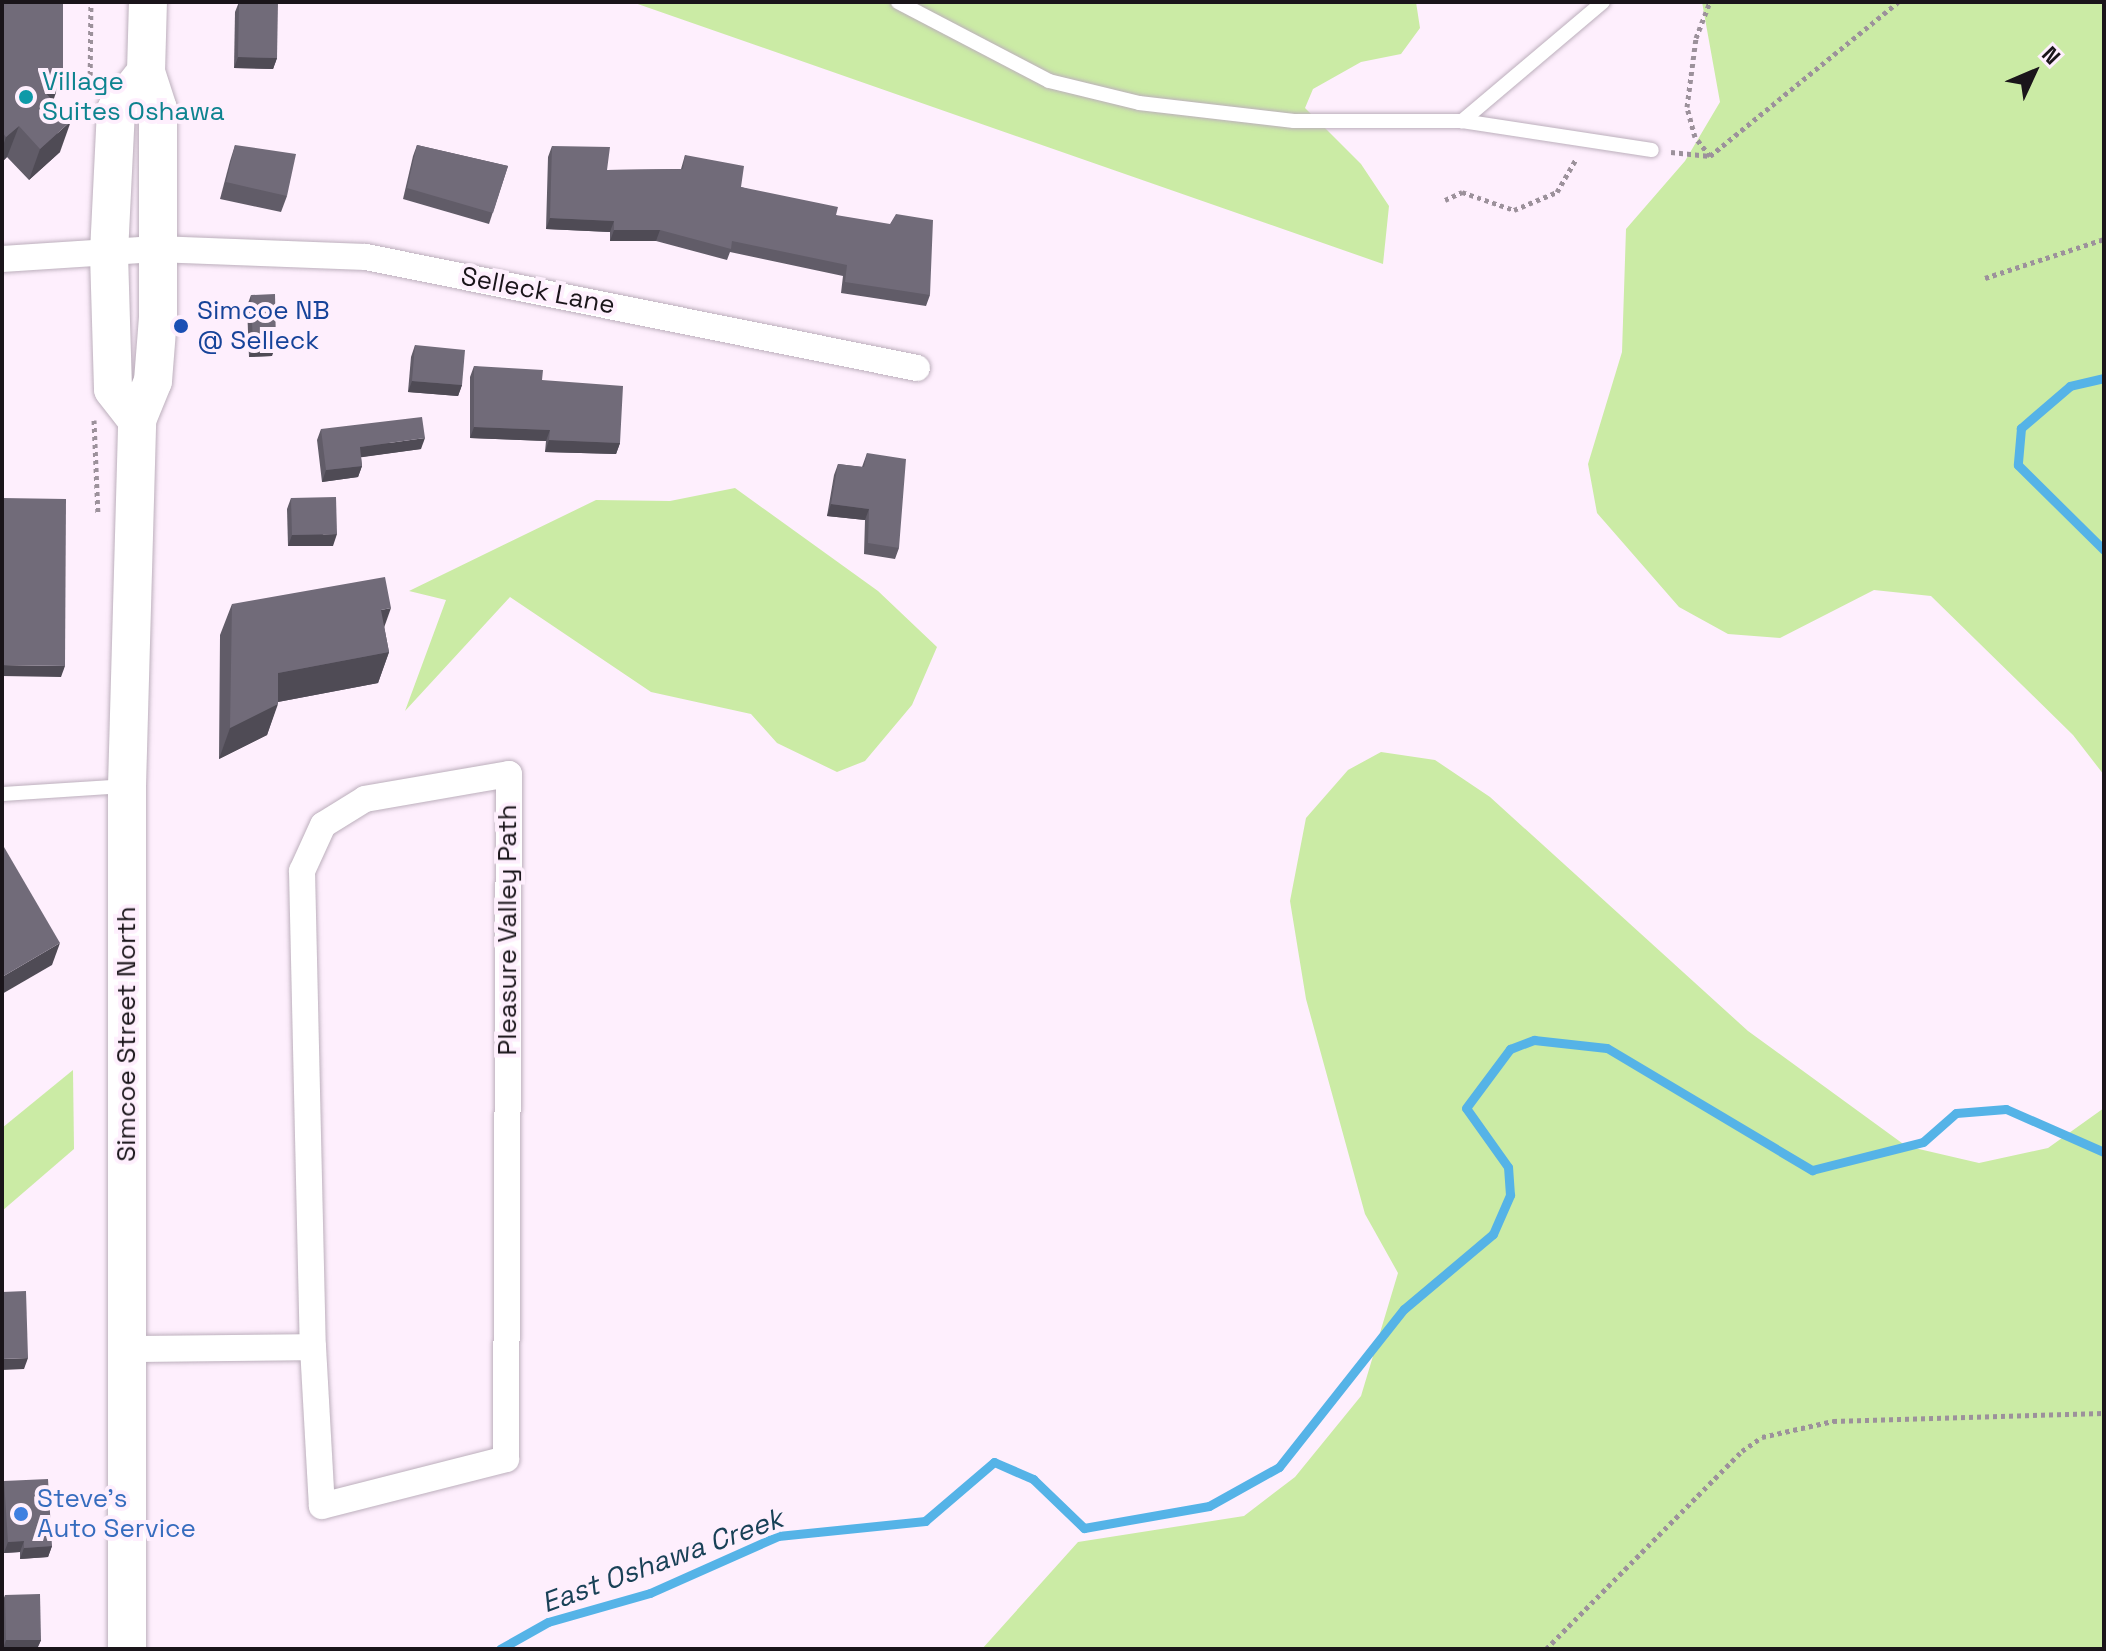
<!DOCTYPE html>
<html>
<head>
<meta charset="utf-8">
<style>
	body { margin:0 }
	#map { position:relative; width:2106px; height:1651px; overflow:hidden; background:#feeffd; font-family:"Space Grotesk",sans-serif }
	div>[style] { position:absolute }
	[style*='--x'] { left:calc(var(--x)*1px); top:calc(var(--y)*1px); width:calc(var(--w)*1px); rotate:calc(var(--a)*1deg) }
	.green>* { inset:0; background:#cbeba5 }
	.stream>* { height:9px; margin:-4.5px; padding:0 4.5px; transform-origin:4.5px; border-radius:4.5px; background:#55b3e7 }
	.path>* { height:5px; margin-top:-2.5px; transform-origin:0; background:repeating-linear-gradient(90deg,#9c919b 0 4px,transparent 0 8px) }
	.roads { filter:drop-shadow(0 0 2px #bcafbc) drop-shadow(0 0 2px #bcafbc) }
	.lane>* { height:14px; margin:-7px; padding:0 7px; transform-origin:7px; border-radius:7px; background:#fff }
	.street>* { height:26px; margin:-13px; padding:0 13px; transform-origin:13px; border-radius:13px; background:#fff }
	.secondary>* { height:38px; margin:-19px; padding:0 19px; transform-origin:19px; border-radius:19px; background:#fff }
	.wall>* { inset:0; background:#615c68 }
	.shaded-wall>* { inset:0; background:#4f4b55 }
	.building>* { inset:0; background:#716b79 }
	.dots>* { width:22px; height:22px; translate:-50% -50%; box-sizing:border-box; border:4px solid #feeffd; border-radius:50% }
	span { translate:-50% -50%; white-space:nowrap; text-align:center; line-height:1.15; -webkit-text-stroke:8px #feeffd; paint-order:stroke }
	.culture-label { font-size:26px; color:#0d838f }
	.left { translate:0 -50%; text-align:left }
	.street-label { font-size:26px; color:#1a151a }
	.transit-label { font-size:26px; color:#164399 }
	.shop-label { font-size:26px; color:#366cbe }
	.water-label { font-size:28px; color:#194157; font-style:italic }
	.frame { position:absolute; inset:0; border:4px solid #1a151a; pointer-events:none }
	.north { position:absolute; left:1994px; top:32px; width:80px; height:80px; -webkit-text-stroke:6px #feeffd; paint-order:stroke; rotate:46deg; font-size:22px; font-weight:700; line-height:32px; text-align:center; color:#1a151a }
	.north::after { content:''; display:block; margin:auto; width:28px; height:36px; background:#1a151a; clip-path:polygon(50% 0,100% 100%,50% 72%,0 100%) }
</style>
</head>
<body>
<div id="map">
	<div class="green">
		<div style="clip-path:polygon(632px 2px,1416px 2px,1420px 28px,1401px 54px,1361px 62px,1313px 89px,1305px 108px,1361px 164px,1389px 206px,1383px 264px)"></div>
		<div style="clip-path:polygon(1702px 2px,2104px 2px,2104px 775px,2073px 735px,1931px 596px,1874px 590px,1780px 638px,1728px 634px,1679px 607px,1597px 513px,1588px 464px,1622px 352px,1626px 229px,1685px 161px,1720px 102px)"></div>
		<div style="clip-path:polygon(735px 488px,878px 591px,937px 647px,912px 705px,865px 761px,837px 772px,777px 743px,751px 714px,651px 692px,510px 597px,405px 711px,446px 600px,409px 591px,596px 500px,670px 501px)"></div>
		<div style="clip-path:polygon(1381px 752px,1435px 760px,1490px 797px,1748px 1031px,1906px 1146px,1979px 1163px,2048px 1148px,2104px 1108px,2104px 1649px,982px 1649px,1078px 1542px,1244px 1516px,1295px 1477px,1361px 1396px,1398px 1273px,1365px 1214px,1306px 999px,1290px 901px,1306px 818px,1348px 770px)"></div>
		<div style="clip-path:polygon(73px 1070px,74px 1149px,2px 1211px,2px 1128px)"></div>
	</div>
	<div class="stream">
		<div style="--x:2104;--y:378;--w:35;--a:167"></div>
		<div style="--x:2070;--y:386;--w:65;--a:139.4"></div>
		<div style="--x:2021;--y:428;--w:37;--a:95"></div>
		<div style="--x:2018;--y:465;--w:121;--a:44.7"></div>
		<div style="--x:500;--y:1649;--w:55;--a:-29.4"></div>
		<div style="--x:548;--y:1622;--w:106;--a:-15.9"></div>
		<div style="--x:650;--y:1593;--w:140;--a:-24"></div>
		<div style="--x:778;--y:1536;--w:148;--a:-5.8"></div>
		<div style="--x:925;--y:1521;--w:91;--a:-40.5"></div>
		<div style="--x:994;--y:1462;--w:43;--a:23.6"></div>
		<div style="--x:1033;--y:1479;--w:71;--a:43.9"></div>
		<div style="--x:1084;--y:1528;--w:127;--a:-10"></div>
		<div style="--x:1209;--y:1506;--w:80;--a:-29.1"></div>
		<div style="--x:1279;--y:1467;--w:201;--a:-51.7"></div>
		<div style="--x:1404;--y:1309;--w:116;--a:-40.1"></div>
		<div style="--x:1493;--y:1234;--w:43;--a:-66.4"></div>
		<div style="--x:1510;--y:1195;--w:28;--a:-94"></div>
		<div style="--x:1508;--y:1167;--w:72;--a:-125.4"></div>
		<div style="--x:1466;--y:1108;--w:74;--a:-53.3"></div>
		<div style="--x:1510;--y:1049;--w:26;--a:-21"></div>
		<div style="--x:1534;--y:1040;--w:73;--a:6.3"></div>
		<div style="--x:1607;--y:1048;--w:239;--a:30.8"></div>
		<div style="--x:1812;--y:1170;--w:114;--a:-14.2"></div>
		<div style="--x:1923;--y:1142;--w:44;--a:-41.3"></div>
		<div style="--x:1956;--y:1113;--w:50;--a:-4.6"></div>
		<div style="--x:2006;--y:1109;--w:107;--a:23.7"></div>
	</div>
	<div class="path">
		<div style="--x:90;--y:91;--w:89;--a:-89.4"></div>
		<div style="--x:1671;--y:152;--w:39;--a:6"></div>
		<div style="--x:1710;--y:156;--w:24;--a:-128"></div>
		<div style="--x:1695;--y:137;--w:31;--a:-105"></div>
		<div style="--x:1687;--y:107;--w:70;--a:-82.6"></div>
		<div style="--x:1696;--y:38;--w:39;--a:-69"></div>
		<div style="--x:1710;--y:156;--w:243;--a:-39.3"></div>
		<div style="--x:1445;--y:200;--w:19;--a:-25"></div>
		<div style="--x:1462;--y:192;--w:55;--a:19.1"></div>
		<div style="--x:1514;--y:210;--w:47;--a:-22.7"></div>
		<div style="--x:1557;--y:192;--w:39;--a:-60"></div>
		<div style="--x:1985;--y:278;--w:125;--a:-18.1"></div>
		<div style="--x:94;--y:420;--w:94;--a:87.6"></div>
		<div style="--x:1546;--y:1649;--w:279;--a:-45.3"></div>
		<div style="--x:1742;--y:1451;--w:24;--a:-35"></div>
		<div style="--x:1762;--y:1437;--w:73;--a:-12.7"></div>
		<div style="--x:1833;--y:1421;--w:271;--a:-1.7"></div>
	</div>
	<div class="roads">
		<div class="lane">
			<div style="--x:898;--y:2;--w:170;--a:27.6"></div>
			<div style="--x:1049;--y:81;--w:93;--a:13.7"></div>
			<div style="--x:1139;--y:103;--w:156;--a:6.6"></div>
			<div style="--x:1294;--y:121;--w:168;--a:0"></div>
			<div style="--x:1603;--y:2;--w:185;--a:139.8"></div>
			<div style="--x:1462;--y:121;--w:192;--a:8.7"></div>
			<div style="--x:2;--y:794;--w:123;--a:-3.7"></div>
		</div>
		<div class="street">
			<div style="--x:2;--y:259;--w:154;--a:-3.7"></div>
			<div style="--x:156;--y:249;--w:210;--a:2.2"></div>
			<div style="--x:366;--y:257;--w:562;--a:11.39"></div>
			<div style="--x:127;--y:1349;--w:186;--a:-0.6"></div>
			<div style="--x:313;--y:1347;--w:159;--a:86.8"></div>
			<div style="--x:322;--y:1506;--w:190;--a:-14.3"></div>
			<div style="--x:506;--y:1459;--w:685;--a:-89.75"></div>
			<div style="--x:509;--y:774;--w:146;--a:170.2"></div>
			<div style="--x:365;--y:799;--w:49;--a:148.2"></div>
			<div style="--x:323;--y:825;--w:51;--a:114.5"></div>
			<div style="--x:302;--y:871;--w:476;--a:88.7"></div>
		</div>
		<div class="secondary">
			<div style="--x:137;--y:420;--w:39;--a:-128"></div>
			<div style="--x:113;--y:389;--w:136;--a:-91.7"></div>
			<div style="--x:109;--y:253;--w:143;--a:-87.2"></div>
			<div style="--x:116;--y:110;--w:48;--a:-51.7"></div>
			<div style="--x:127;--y:1649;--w:863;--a:-90"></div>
			<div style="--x:127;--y:786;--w:366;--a:-88.4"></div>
			<div style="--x:137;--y:420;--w:42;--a:-67.7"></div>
			<div style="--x:153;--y:381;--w:64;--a:-85.5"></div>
			<div style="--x:158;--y:317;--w:208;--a:-90"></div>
			<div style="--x:158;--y:109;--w:39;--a:-108"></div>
			<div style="--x:146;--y:72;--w:70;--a:-88.4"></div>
		</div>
	</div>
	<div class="wall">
		<div style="clip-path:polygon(2px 2px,53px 101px,60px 152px,29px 180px,7px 157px,2px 162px)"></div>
		<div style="clip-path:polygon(239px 2px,277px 58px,273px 69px,234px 68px,235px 12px)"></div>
		<div style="clip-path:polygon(235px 145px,287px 196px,281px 212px,220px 199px,230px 161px)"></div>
		<div style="clip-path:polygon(417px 145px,508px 166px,489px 224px,403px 199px,413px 156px)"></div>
		<div style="clip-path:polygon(552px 146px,607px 170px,681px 169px,685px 155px,741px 187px,836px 215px,930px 295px,926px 306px,841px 293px,843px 276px,730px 252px,727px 260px,656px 241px,610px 241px,610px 232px,546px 229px,548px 157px)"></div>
		<div style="clip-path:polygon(251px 295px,272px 356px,249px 357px,247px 306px)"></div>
		<div style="clip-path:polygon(415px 345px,462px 385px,458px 396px,408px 392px,411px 357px)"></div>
		<div style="clip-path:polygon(474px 366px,542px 380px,620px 443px,616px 454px,545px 452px,546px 441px,470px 438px,470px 377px)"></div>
		<div style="clip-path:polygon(321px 429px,421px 449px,361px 457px,362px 466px,358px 477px,322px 482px,317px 440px)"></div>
		<div style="clip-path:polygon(867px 453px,899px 548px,895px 559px,864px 554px,865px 520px,827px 516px,834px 475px,838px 464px,862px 467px)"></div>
		<div style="clip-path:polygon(291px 498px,333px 546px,288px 546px,287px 509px)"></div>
		<div style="clip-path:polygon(232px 604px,384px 626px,389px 652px,378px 683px,278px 702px,267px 735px,219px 759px,220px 635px)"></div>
		<div style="clip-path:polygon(4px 1481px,52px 1546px,48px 1557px,20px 1559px,20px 1552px,4px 1553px,2px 1527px,2px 1486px)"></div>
		<div style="clip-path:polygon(5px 1595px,41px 1640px,37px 1649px,2px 1649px,2px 1603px)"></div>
	</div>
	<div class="shaded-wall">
		<div style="clip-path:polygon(238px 57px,277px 58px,273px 69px,234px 68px)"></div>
		<div style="clip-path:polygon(63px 73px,52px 104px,44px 91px)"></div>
		<div style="clip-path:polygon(71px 121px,60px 152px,29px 180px,40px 149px)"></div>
		<div style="clip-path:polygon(19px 126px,7px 157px,2px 162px,2px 149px,6px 137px)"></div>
		<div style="clip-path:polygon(550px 218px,614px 221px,610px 232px,546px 229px)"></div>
		<div style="clip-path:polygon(614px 230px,660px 230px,656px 241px,610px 241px)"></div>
		<div style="clip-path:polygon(276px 345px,272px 356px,249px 357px,253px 346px)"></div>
		<div style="clip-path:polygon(412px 381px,462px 385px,458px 396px,408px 392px)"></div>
		<div style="clip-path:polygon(474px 427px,550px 430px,546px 441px,470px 438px)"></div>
		<div style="clip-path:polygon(425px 438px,421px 449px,356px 458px,360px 447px)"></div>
		<div style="clip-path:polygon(549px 440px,620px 443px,616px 454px,545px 452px)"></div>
		<div style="clip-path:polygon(362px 466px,358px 477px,322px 482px,326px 470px)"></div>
		<div style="clip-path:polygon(831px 504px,869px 509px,865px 520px,827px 516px)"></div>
		<div style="clip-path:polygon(337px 534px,333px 546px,288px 546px,292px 535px)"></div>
		<div style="clip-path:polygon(391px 608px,380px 639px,381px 610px)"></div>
		<div style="clip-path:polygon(389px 652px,378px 683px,267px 704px,278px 673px)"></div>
		<div style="clip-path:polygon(2px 665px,65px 666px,61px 677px,2px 676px)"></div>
		<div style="clip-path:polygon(278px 704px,267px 735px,219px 759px,230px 728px)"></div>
		<div style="clip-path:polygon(60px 943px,52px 965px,2px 994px,2px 977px)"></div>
		<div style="clip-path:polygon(28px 1358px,24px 1369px,2px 1370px,2px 1359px)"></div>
		<div style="clip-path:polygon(24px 1541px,20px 1552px,4px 1553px,8px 1542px)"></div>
		<div style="clip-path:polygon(52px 1546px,48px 1557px,20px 1559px,24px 1548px)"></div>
		<div style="clip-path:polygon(6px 1640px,41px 1640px,37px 1649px,3px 1649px)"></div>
	</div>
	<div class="building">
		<div style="clip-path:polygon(2px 2px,63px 2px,63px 73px,44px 91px,71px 121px,40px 149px,19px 126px,6px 137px,2px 132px)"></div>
		<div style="clip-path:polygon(239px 2px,278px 2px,277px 58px,238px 57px)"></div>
		<div style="clip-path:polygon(235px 145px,296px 154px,287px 196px,226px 182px)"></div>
		<div style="clip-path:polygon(417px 145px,508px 166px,493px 213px,407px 188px)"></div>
		<div style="clip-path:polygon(552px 146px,610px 147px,607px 170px,683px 169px,685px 155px,744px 166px,741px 187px,838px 207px,836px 215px,890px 224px,896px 214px,933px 220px,930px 295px,845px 282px,847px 265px,732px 241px,731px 249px,660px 230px,614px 230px,614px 221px,550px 218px)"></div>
		<div style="clip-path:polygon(275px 294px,276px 345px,253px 346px,251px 295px)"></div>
		<div style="clip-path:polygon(415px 345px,465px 350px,462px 385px,412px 381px)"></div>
		<div style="clip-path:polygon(474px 366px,543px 370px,542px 380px,623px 386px,620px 443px,549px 440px,550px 430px,474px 427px)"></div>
		<div style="clip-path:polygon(422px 417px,425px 438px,360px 447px,362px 466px,326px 470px,321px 429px)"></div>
		<div style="clip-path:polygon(867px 453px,906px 459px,899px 548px,868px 543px,869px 509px,831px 504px,838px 464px,864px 467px)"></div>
		<div style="clip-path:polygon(336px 497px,337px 534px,292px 535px,291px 498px)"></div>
		<div style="clip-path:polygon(2px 498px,66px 499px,65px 666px,2px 665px)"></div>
		<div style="clip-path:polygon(385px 577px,391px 608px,381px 610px,389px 652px,278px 673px,278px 704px,230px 728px,232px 604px)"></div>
		<div style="clip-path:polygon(4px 847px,60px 943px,2px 977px,2px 849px)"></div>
		<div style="clip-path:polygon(26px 1291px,28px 1358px,2px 1359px,2px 1292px)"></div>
		<div style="clip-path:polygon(48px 1479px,52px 1546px,24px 1548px,24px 1541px,8px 1542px,4px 1481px)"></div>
		<div style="clip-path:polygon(40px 1594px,41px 1640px,6px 1640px,5px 1595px)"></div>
	</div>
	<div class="dots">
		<div style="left:26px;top:97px;background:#0f9aa8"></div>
		<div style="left:181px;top:326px;background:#1a4fb4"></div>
		<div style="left:21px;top:1514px;background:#3f7fe0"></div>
	</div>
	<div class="culture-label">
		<span class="left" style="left:42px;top:97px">Village<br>Suites Oshawa</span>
	</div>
	<div class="street-label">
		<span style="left:538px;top:291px;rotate:11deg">Selleck Lane</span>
		<span style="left:508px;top:930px;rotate:-90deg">Pleasure Valley Path</span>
		<span style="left:127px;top:1034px;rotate:-90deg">Simcoe Street North</span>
	</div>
	<div class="transit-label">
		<span class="left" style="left:197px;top:326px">Simcoe NB<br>@ Selleck</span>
	</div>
	<div class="shop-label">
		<span class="left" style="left:37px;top:1514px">Steve's<br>Auto Service</span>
	</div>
	<div class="water-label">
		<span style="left:662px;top:1560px;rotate:-20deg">East Oshawa Creek</span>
	</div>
	<div class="frame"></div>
	<div class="north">N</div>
</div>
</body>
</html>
